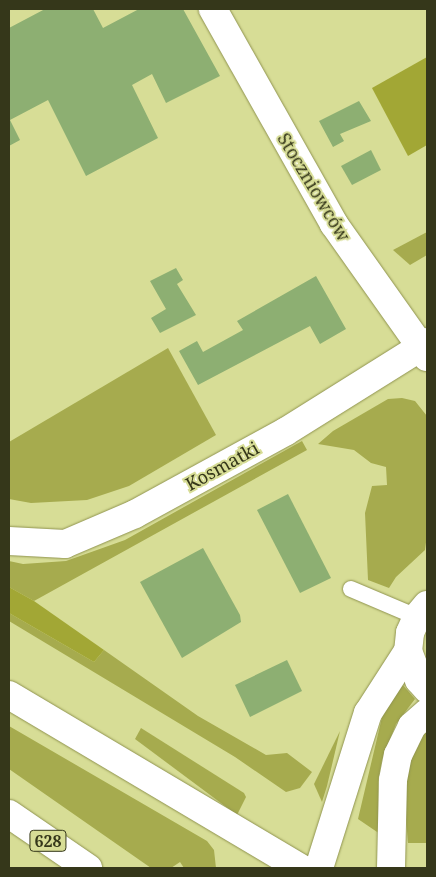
<!DOCTYPE html>
<html>
<head>
<meta charset="utf-8">
<style>
	body { margin:0 }
	#map { position:relative; width:436px; height:877px; overflow:hidden; background:#d7dd96; font-family:"Noto Serif",serif }
	div>[style] { position:absolute }
	[style*='--x'] { left:calc(var(--x)*1px); top:calc(var(--y)*1px); width:calc(var(--w)*1px); rotate:calc(var(--a)*1deg) }
	.green>* { inset:0; background:#a6ab4e }
	.forest>* { inset:0; background:#a2a735 }
	.building>* { inset:0; background:#8daf72 }
	.roads { filter:drop-shadow(0 0 1px #909450) drop-shadow(0 0 1px #909450) }
	.service>* { height:16px; margin:-8px; padding:0 8px; transform-origin:8px; border-radius:8px; background:#fff }
	.minor>* { height:28px; margin:-14px; padding:0 14px; transform-origin:14px; border-radius:14px; background:#fff }
	.tertiary>* { height:28px; margin:-14px; padding:0 14px; transform-origin:14px; border-radius:14px; background:#fff }
	.primary>* { height:28px; margin:-14px; padding:0 14px; transform-origin:14px; border-radius:14px; background:#fff }
	span { translate:-50% -50%; white-space:nowrap; text-align:center; line-height:1.15; -webkit-text-stroke:4px #d7dd96; paint-order:stroke }
	.shield-label span { padding:1px 4px; background:#d7dd96; border:1px solid; border-radius:4px; -webkit-text-stroke-width:0 }
	.shield-label { font-size:16px; color:#35371a; font-weight:700 }
	.street-label { font-size:18px; color:#35371a }
	.frame { position:absolute; inset:0; border:10px solid #35371a; pointer-events:none }
</style>
</head>
<body>
<div id="map">
	<div class="green">
		<div style="clip-path:polygon(427px 232px,427px 255px,410px 265px,393px 250px)"></div>
		<div style="clip-path:polygon(168px 348px,216px 435px,129px 486px,87px 500px,31px 503px,9px 499px,9px 442px)"></div>
		<div style="clip-path:polygon(402px 398px,415px 401px,427px 416px,427px 535px,425px 550px,396px 577px,389px 588px,368px 580px,365px 513px,372px 486px,387px 485px,386px 467px,371px 463px,354px 450px,318px 444px,333px 431px,388px 399px)"></div>
		<div style="clip-path:polygon(302px 441px,307px 450px,34px 601px,9px 587px,9px 561px,23px 564px,66px 561px,125px 540px)"></div>
		<div style="clip-path:polygon(9px 613px,94px 662px,104px 650px,198px 716px,266px 755px,287px 753px,312px 772px,300px 788px,286px 792px,235px 757px,9px 621px)"></div>
		<div style="clip-path:polygon(402px 684px,415px 699px,396px 724px,382px 760px,378px 782px,380px 834px,358px 819px,383px 713px)"></div>
		<div style="clip-path:polygon(9px 726px,207px 841px,214px 850px,216px 868px,184px 868px,180px 862px,171px 868px,151px 868px,9px 769px)"></div>
		<div style="clip-path:polygon(141px 728px,244px 793px,246px 797px,237px 815px,135px 739px)"></div>
		<div style="clip-path:polygon(427px 729px,427px 843px,408px 843px,404px 795px,408px 762px)"></div>
		<div style="clip-path:polygon(340px 731px,327px 786px,322px 802px,314px 784px)"></div>
	</div>
	<div class="forest">
		<div style="clip-path:polygon(427px 57px,427px 145px,408px 156px,372px 88px)"></div>
		<div style="clip-path:polygon(9px 587px,34px 601px,104px 650px,94px 662px,9px 613px)"></div>
	</div>
	<div class="building">
		<div style="clip-path:polygon(45px 9px,93px 9px,103px 28px,139px 9px,183px 9px,220px 76px,166px 103px,152px 74px,132px 85px,158px 138px,86px 176px,48px 100px,10px 120px,20px 140px,9px 146px,9px 28px)"></div>
		<div style="clip-path:polygon(359px 101px,371px 121px,340px 134px,344px 141px,333px 147px,319px 121px)"></div>
		<div style="clip-path:polygon(371px 150px,381px 170px,352px 185px,341px 166px)"></div>
		<div style="clip-path:polygon(176px 268px,183px 280px,177px 284px,196px 315px,160px 333px,151px 318px,166px 309px,150px 281px)"></div>
		<div style="clip-path:polygon(316px 276px,346px 329px,320px 344px,310px 326px,198px 385px,179px 351px,197px 341px,203px 352px,243px 330px,237px 321px)"></div>
		<div style="clip-path:polygon(288px 494px,331px 578px,300px 593px,257px 510px)"></div>
		<div style="clip-path:polygon(203px 548px,240px 615px,241px 622px,182px 658px,140px 582px)"></div>
		<div style="clip-path:polygon(287px 660px,302px 691px,250px 717px,235px 685px)"></div>
	</div>
	<div class="roads">
		<div class="service">
			<div style="--x:351;--y:589;--w:72;--a:23"></div>
		</div>
		<div class="minor">
			<div style="--x:9;--y:541;--w:56;--a:3.1"></div>
			<div style="--x:65;--y:544;--w:76;--a:-23.2"></div>
			<div style="--x:135;--y:514;--w:171;--a:-28.7"></div>
			<div style="--x:285;--y:432;--w:160;--a:-32"></div>
			<div style="--x:421;--y:347;--w:151;--a:-125.3"></div>
			<div style="--x:334;--y:224;--w:247;--a:-119.4"></div>
		</div>
		<div class="tertiary">
			<div style="--x:427;--y:342;--w:8;--a:140"></div>
			<div style="--x:421;--y:347;--w:12;--a:59"></div>
			<div style="--x:427;--y:605;--w:16;--a:130"></div>
			<div style="--x:417;--y:617;--w:17;--a:114"></div>
			<div style="--x:410;--y:633;--w:18;--a:96"></div>
			<div style="--x:408;--y:651;--w:31;--a:69"></div>
			<div style="--x:419;--y:680;--w:12;--a:48"></div>
			<div style="--x:319;--y:868;--w:163;--a:-72.5"></div>
			<div style="--x:368;--y:713;--w:74;--a:-57.2"></div>
			<div style="--x:391;--y:868;--w:88;--a:-88.7"></div>
			<div style="--x:393;--y:780;--w:25;--a:-79"></div>
			<div style="--x:398;--y:755;--w:32;--a:-64"></div>
			<div style="--x:412;--y:726;--w:20;--a:-41"></div>
		</div>
		<div class="primary">
			<div style="--x:9;--y:695;--w:339;--a:30.7"></div>
			<div style="--x:9;--y:814;--w:96;--a:34.4"></div>
		</div>
	</div>
	<div class="shield-label">
		<span style="left:48px;top:841px">628</span>
	</div>
	<div class="street-label">
		<span style="left:314px;top:187px;rotate:59deg">Stoczniowców</span>
		<span style="left:222px;top:466px;rotate:-29deg">Kosmatki</span>
	</div>
	<div class="frame"></div>
</div>
</body>
</html>
